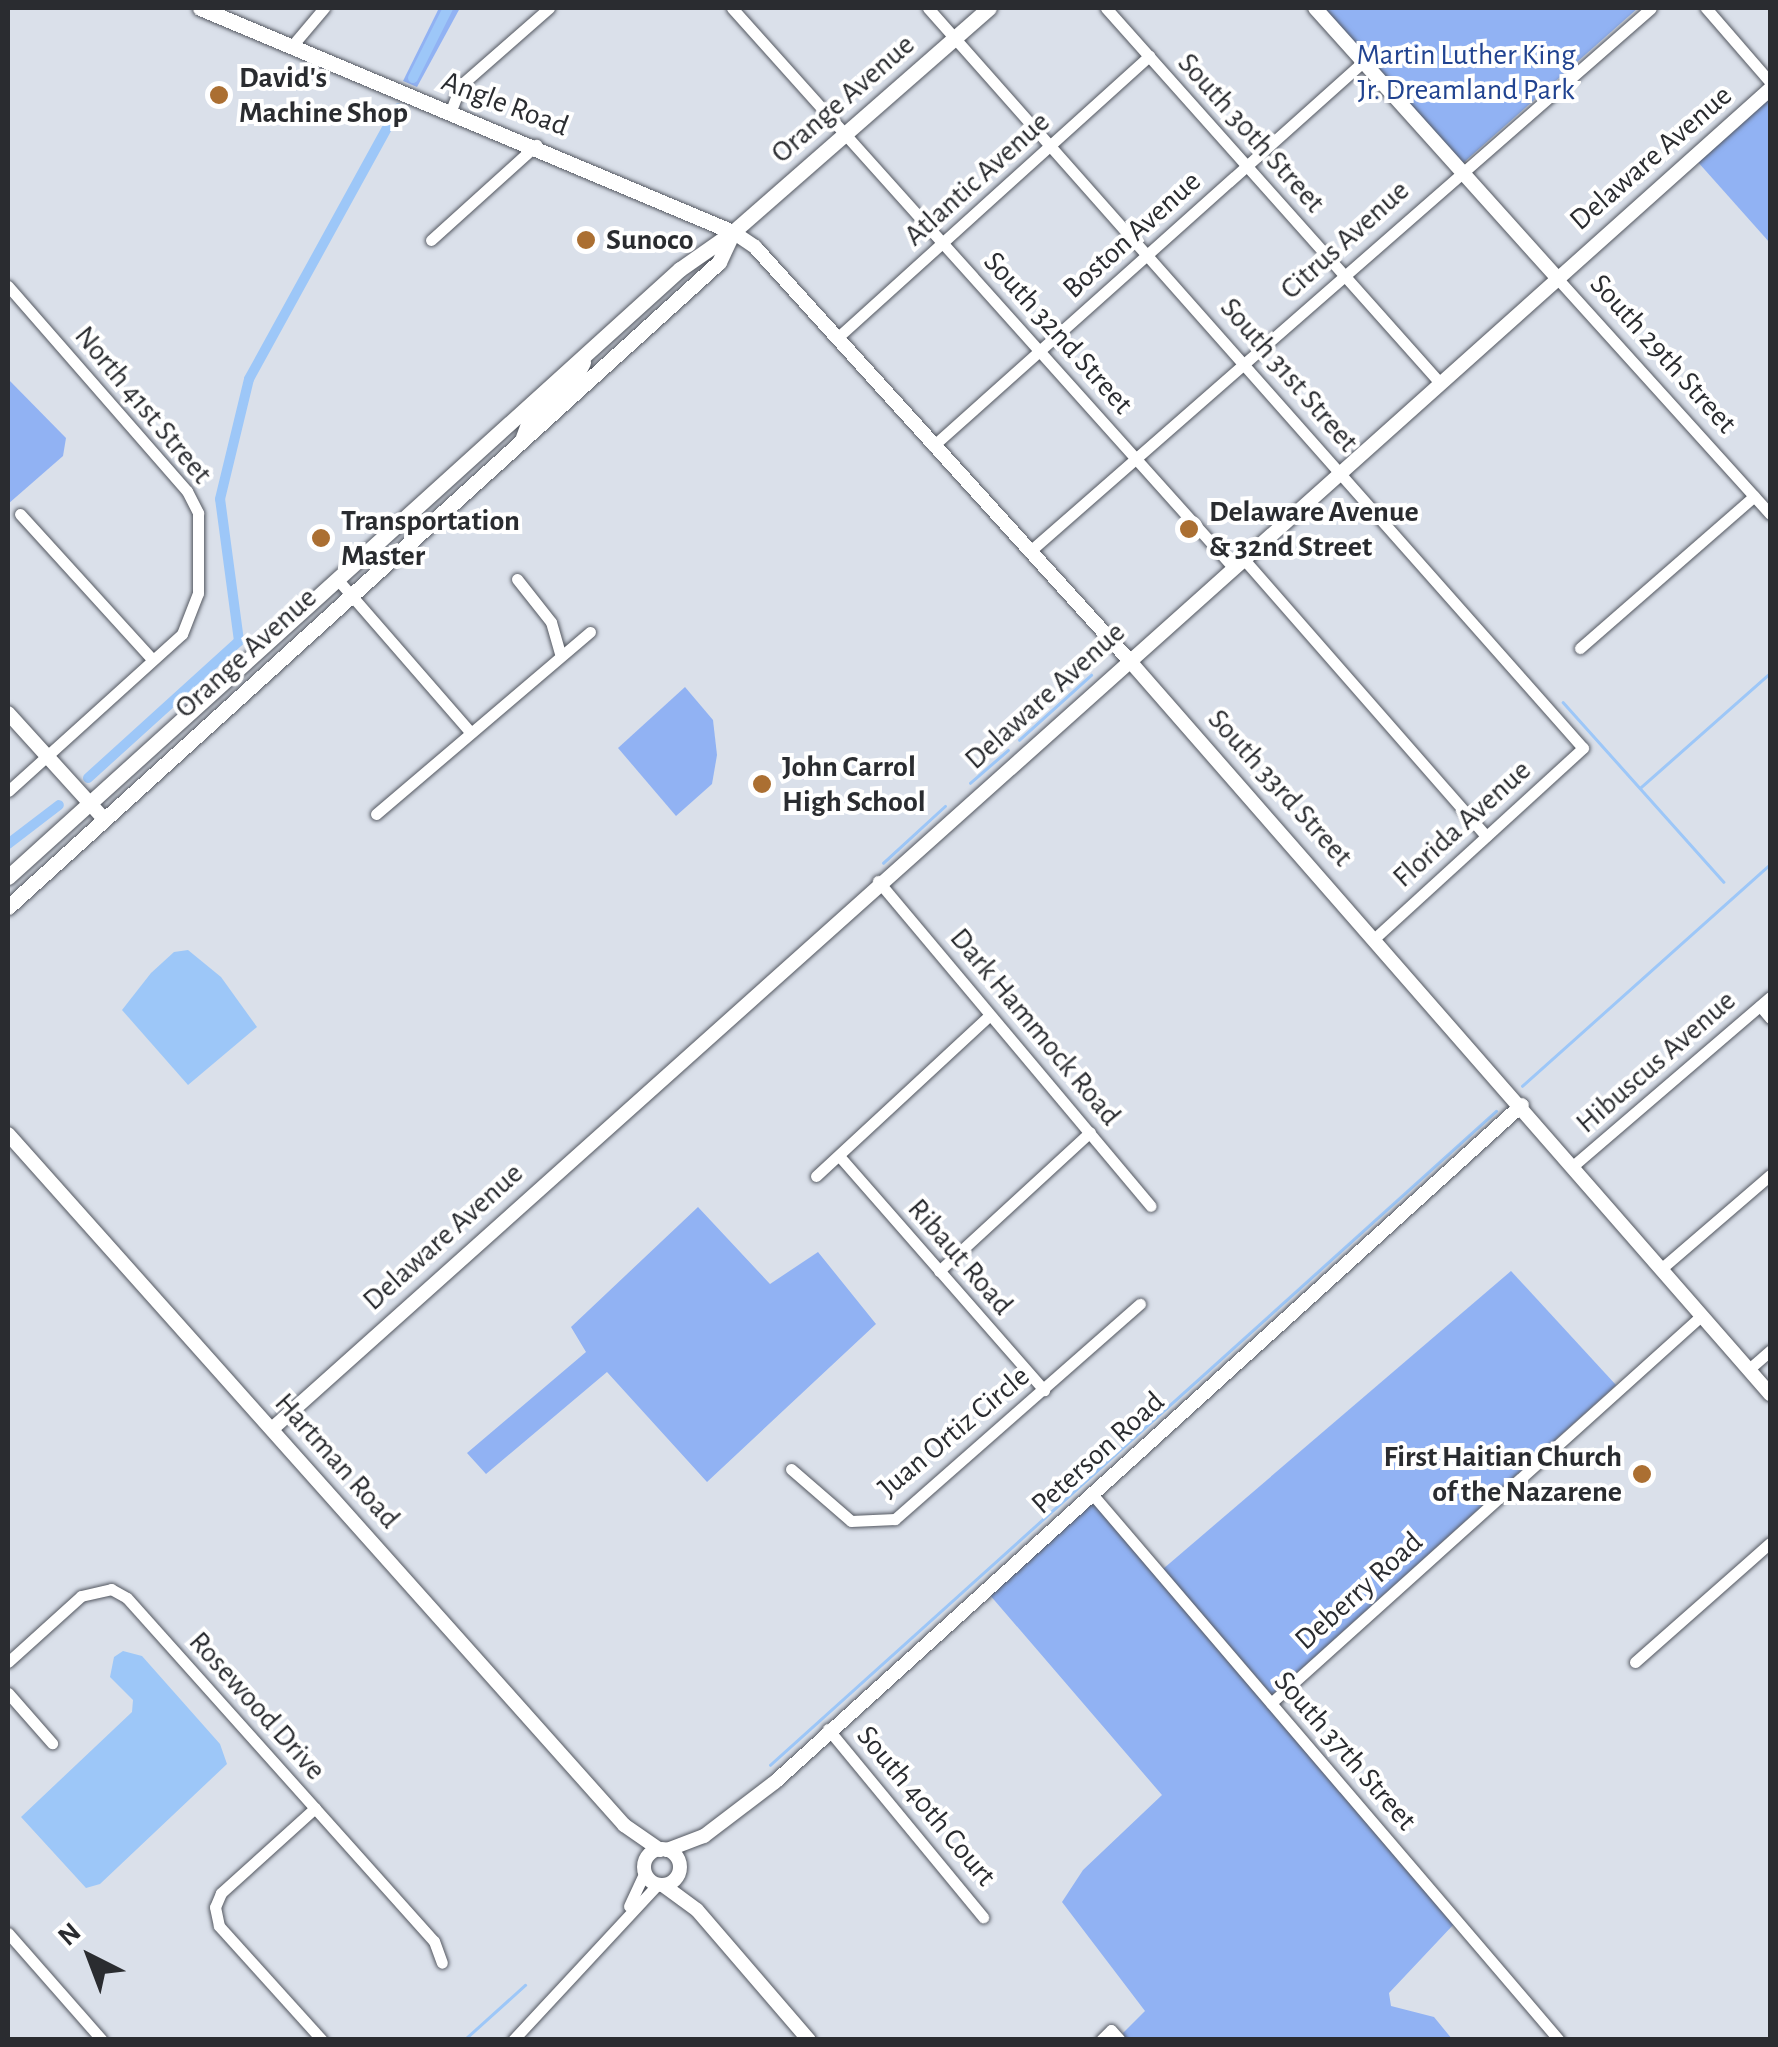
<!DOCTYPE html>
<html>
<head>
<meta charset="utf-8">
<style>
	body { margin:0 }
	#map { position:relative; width:1778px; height:2047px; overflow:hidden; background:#dae0ea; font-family:"Alegreya Sans",sans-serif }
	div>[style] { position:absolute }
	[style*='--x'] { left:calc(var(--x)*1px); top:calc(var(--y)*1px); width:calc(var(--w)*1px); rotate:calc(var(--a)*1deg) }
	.green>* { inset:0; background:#91b2f3 }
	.water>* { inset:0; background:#9dc7f8 }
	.stream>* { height:2.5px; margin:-1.25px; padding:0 1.25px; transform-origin:1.25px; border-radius:1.25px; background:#9dc7f8 }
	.canal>* { height:10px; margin:-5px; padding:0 5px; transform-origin:5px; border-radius:5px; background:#9dc7f8 }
	.roads { filter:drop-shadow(0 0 2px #535760) drop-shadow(0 0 2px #535760) }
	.minor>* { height:11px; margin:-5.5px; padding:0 5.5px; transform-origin:5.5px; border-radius:5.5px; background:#fff }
	.tertiary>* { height:14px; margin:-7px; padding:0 7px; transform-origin:7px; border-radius:7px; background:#fff }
	.tertiary>.ring { margin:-7px; padding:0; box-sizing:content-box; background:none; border:14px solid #fff; border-radius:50% }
	.secondary>* { height:15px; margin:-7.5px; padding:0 7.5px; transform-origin:7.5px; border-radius:7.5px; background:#fff }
	.dots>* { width:28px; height:28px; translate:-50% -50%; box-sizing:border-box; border:5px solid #fff; border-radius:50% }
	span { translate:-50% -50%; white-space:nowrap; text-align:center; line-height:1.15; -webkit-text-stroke:8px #fff; paint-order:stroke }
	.park-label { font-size:30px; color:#214390 }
	.poi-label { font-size:30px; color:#2a2c30; font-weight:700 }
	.left { translate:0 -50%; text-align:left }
	.right { translate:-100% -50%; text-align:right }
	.street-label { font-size:30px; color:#2a2c30 }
	.frame { position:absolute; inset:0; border:10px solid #2a2c30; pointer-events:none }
	.north { position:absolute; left:40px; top:1907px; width:100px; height:100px; -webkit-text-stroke:8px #fff; paint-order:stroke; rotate:318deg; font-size:28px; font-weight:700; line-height:40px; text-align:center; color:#2a2c30 }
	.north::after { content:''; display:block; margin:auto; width:35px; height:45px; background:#2a2c30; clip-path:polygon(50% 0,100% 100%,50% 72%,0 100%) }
</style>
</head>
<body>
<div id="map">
	<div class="green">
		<div style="clip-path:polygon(439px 8px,460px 8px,417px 87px,403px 81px)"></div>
		<div style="clip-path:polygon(1322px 8px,1638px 8px,1462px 164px)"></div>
		<div style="clip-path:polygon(1770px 97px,1770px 243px,1697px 161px)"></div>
		<div style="clip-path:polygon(8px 379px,66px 438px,63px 456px,8px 504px)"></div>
		<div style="clip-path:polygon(685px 687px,713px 720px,717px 755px,712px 784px,676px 816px,618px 748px)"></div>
		<div style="clip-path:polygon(698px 1207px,770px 1284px,818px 1252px,876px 1324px,707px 1482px,607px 1372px,486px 1474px,467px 1453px,586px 1352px,571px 1327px)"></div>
		<div style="clip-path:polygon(1511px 1271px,1616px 1385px,1272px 1695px,1163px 1569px)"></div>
		<div style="clip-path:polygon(1093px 1503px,1454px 1924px,1389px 1993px,1391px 2006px,1434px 2017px,1452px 2039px,1125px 2039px,1123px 2033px,1145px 2011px,1062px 1902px,1083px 1870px,1162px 1795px,989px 1594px)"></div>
	</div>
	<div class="water">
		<div style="clip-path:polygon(188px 950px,221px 977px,257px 1027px,188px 1085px,122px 1010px,151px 973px,174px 952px)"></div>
		<div style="clip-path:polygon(123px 1651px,142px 1656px,220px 1744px,227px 1764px,100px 1884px,86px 1888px,21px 1817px,132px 1712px,133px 1700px,110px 1677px,114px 1657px)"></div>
	</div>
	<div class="stream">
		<div style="--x:1563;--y:702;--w:241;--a:48.2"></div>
		<div style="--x:1019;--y:740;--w:97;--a:-42.1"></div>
		<div style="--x:970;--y:783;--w:50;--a:-41"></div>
		<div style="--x:1640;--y:788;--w:174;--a:-41.5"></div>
		<div style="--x:883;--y:863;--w:84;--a:-42.6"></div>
		<div style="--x:1522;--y:1086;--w:333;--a:-41.8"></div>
		<div style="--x:770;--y:1765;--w:977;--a:-42.01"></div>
		<div style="--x:464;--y:2040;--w:82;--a:-42"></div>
	</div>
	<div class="canal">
		<div style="--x:413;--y:78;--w:78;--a:-63.4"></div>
		<div style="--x:88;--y:778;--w:204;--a:-42.2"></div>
		<div style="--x:239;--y:641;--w:143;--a:-97.6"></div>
		<div style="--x:220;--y:499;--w:123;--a:-76.4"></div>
		<div style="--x:249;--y:379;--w:309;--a:-61.2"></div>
		<div style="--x:8;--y:844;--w:64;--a:-37.4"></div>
	</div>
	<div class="roads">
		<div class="minor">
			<div style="--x:732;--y:8;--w:748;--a:48.14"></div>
			<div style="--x:928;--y:8;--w:988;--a:48.49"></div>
			<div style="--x:1583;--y:748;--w:280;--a:137.6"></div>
			<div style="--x:1106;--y:8;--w:499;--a:48.3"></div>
			<div style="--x:1706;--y:8;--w:98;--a:49.1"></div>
			<div style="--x:291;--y:47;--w:51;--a:-49.8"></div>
			<div style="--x:450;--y:113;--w:30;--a:-69"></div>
			<div style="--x:461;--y:85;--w:117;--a:-41.2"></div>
			<div style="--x:431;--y:240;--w:142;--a:-42.1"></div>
			<div style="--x:1556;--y:277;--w:319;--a:47.9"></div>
			<div style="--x:8;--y:286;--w:272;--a:48.9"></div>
			<div style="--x:187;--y:491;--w:25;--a:63"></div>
			<div style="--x:198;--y:513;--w:80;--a:90"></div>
			<div style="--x:198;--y:593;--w:44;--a:111.3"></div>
			<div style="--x:182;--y:634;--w:234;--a:137.9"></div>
			<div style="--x:837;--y:338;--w:421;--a:-42.1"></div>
			<div style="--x:933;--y:446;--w:578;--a:-41.77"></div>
			<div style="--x:20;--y:514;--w:197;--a:47.7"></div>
			<div style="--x:1029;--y:552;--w:826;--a:-41.17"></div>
			<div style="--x:1241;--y:556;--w:372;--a:48.8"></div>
			<div style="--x:517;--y:579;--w:55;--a:51.7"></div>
			<div style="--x:551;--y:622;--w:33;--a:74"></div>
			<div style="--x:338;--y:580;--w:201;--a:49"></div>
			<div style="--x:1580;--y:648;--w:231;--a:-41.1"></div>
			<div style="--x:376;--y:814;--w:281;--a:-40.4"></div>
			<div style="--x:878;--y:881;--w:424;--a:50"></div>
			<div style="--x:1760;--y:1006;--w:16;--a:50"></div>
			<div style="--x:840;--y:1157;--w:310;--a:48.8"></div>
			<div style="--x:1574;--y:1165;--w:258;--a:-40.6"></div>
			<div style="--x:816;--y:1176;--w:234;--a:-42.8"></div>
			<div style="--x:1662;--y:1268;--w:143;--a:-40.7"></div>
			<div style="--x:939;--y:1271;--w:205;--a:-42.6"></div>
			<div style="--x:1749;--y:1369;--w:28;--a:-41"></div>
			<div style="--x:791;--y:1469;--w:79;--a:40.9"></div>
			<div style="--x:851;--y:1521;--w:44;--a:-2.6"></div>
			<div style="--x:895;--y:1519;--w:326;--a:-41.3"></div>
			<div style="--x:1093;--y:1495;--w:717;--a:49.47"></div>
			<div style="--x:8;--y:1662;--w:98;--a:-42.1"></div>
			<div style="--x:81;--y:1596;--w:31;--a:-13"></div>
			<div style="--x:111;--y:1589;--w:18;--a:29"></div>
			<div style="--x:127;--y:1598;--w:460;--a:48.2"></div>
			<div style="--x:434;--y:1941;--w:23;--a:70"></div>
			<div style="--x:1635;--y:1662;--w:180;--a:-41.4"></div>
			<div style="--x:8;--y:1693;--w:67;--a:48.7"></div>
			<div style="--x:1271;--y:1703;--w:580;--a:-41.99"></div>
			<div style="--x:828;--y:1729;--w:244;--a:50.5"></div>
			<div style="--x:315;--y:1808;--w:127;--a:137.9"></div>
			<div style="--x:221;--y:1893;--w:15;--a:113"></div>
			<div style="--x:215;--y:1907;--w:19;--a:78"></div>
			<div style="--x:219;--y:1926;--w:154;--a:47.9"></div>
			<div style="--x:629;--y:1906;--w:38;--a:-65"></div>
			<div style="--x:8;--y:1933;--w:142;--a:48.7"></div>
			<div style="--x:513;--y:2040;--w:212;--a:-47.1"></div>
			<div style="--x:1101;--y:2040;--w:14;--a:-45"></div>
			<div style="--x:1111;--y:2030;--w:13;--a:48"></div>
		</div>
		<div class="tertiary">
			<div style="--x:1315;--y:8;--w:361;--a:48.1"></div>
			<div style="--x:733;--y:232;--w:27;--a:34"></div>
			<div style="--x:755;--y:247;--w:556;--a:47.84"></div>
			<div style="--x:1128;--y:659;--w:976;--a:48.86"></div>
			<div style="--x:8;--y:713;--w:143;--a:47.8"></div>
			<div style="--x:8;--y:1134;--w:926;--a:48.28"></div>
			<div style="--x:624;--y:1825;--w:44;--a:34.8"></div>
			<div style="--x:272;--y:1429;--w:2010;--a:-41.81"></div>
			<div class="ring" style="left:644px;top:1849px;width:22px;height:22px"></div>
			<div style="--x:667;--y:1850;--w:40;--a:-21"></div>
			<div style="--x:704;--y:1836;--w:89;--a:-37.3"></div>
			<div style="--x:775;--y:1782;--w:1008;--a:-42.19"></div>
			<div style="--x:663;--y:1885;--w:42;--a:36.3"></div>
			<div style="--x:697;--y:1910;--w:172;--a:49.3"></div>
		</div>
		<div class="secondary">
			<div style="--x:200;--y:8;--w:578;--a:22.8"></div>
			<div style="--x:522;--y:440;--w:20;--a:-70"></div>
			<div style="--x:529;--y:421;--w:61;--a:-42.3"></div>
			<div style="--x:574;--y:380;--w:20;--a:-63"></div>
			<div style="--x:8;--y:877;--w:906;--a:-42.14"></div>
			<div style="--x:680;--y:269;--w:65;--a:-34.9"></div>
			<div style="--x:733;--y:232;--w:340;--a:-41.2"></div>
			<div style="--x:8;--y:907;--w:960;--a:-42.21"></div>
			<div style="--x:719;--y:262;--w:33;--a:-65"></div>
		</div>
	</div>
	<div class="dots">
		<div style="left:219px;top:95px;background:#ab6f32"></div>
		<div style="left:586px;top:240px;background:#ab6f32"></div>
		<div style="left:1189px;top:529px;background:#ab6f32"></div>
		<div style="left:321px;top:538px;background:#ab6f32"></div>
		<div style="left:762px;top:784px;background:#ab6f32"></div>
		<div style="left:1642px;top:1474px;background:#ab6f32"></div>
	</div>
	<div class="park-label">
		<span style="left:1466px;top:72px">Martin Luther King<br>Jr. Dreamland Park</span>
	</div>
	<div class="poi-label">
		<span class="left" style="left:239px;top:95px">David's<br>Machine Shop</span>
		<span class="left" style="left:606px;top:240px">Sunoco</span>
		<span class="left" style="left:1209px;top:529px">Delaware Avenue<br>&amp; 32nd Street</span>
		<span class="left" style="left:341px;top:538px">Transportation<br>Master</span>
		<span class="left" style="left:782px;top:784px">John Carrol<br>High School</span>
		<span class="right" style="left:1622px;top:1474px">First Haitian Church<br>of the Nazarene</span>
	</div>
	<div class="street-label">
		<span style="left:843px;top:99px;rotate:-41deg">Orange Avenue</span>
		<span style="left:505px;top:104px;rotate:21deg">Angle Road</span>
		<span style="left:1251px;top:133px;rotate:48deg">South 30th Street</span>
		<span style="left:1651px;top:158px;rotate:-41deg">Delaware Avenue</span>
		<span style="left:977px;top:179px;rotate:-42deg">Atlantic Avenue</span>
		<span style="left:1132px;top:235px;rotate:-42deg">Boston Avenue</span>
		<span style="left:1345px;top:240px;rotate:-42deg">Citrus Avenue</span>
		<span style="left:1058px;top:333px;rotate:48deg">South 32nd Street</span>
		<span style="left:1663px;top:354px;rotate:48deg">South 29th Street</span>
		<span style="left:1289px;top:375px;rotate:49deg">South 31st Street</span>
		<span style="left:143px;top:405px;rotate:50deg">North 41st Street</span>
		<span style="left:246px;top:653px;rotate:-42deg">Orange Avenue</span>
		<span style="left:1045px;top:696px;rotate:-42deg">Delaware Avenue</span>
		<span style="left:1280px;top:788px;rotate:48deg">South 33rd Street</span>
		<span style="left:1462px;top:824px;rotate:-42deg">Florida Avenue</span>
		<span style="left:1035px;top:1027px;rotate:50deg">Dark Hammock Road</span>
		<span style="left:1656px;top:1062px;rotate:-41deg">Hibuscus Avenue</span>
		<span style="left:443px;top:1237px;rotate:-42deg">Delaware Avenue</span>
		<span style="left:960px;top:1257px;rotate:49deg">Ribaut Road</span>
		<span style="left:954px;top:1432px;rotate:-40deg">Juan Ortiz Circle</span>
		<span style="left:1098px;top:1453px;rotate:-42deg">Peterson Road</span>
		<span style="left:337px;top:1461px;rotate:48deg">Hartman Road</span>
		<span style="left:1359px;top:1591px;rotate:-42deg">Deberry Road</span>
		<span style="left:257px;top:1706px;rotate:48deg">Rosewood Drive</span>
		<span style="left:1345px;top:1751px;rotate:49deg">South 37th Street</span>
		<span style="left:926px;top:1806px;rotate:50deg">South 40th Court</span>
	</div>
	<div class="frame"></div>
	<div class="north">N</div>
</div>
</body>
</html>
